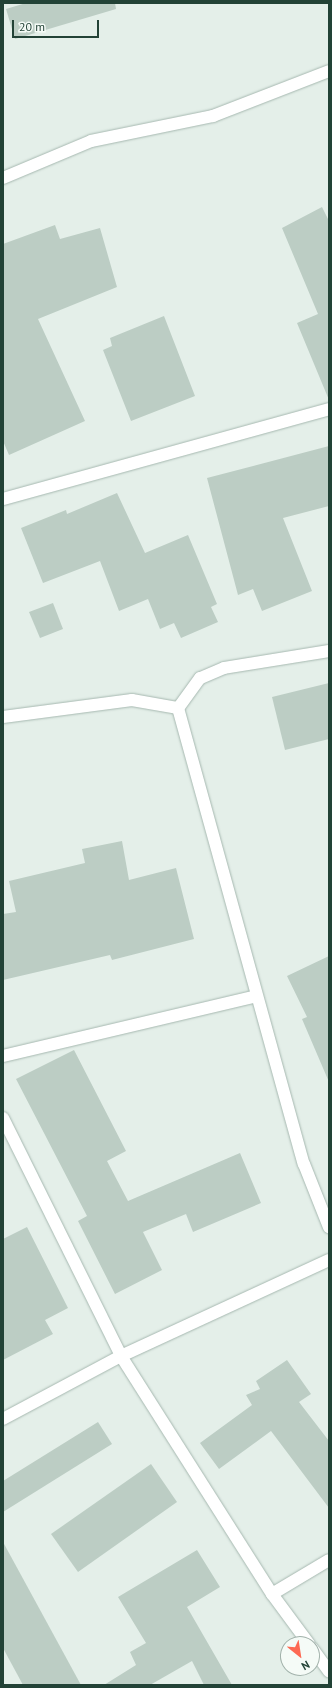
<!DOCTYPE html>
<html>
<head>
<meta charset="utf-8">
<style>
	body { margin:0 }
	#map { position:relative; width:332px; height:1688px; overflow:hidden; background:#e4efe9; font-family:"PT Sans",sans-serif }
	div>[style] { position:absolute }
	[style*='--x'] { left:calc(var(--x)*1px); top:calc(var(--y)*1px); width:calc(var(--w)*1px); rotate:calc(var(--a)*1deg) }
	.building>* { inset:0; background:#bccdc4 }
	.roads { filter:drop-shadow(0 0 1px #a6b8b0) drop-shadow(0 0 1px #a6b8b0) }
	.street>* { height:12px; margin:-6px; padding:0 6px; transform-origin:6px; border-radius:6px; background:#fff }
	span { translate:-50% -50%; white-space:nowrap; text-align:center; line-height:1.15; -webkit-text-stroke:3px #f5fbf7; paint-order:stroke }
	.frame { position:absolute; inset:0; border:4px solid #224236; pointer-events:none }
	.north { position:absolute; left:280px; top:1636px; width:40px; height:40px; box-sizing:border-box; background:#f5fbf7; border:1px solid #a1b1aa; border-radius:50%; rotate:150deg; font-size:11px; font-weight:700; line-height:16px; text-align:center; color:#224236 }
	.north::after { content:''; display:block; margin:auto; width:14px; height:18px; background:#fd6a54; clip-path:polygon(50% 0,100% 100%,50% 72%,0 100%) }
	.scale { position:absolute; left:12px; top:20px; width:87px; height:18px; box-sizing:border-box; border:2px solid #224236; border-top:0; padding-left:5px; font-size:12px; line-height:14px; white-space:nowrap; color:#224236; -webkit-text-stroke:3px #f5fbf7; paint-order:stroke }
</style>
</head>
<body>
<div id="map">
	<div class="building">
		<div style="clip-path:polygon(26px 3px,115px 3px,116px 9px,15px 39px,6px 9px)"></div>
		<div style="clip-path:polygon(322px 207px,329px 221px,329px 400px,297px 323px,318px 314px,282px 228px)"></div>
		<div style="clip-path:polygon(55px 225px,60px 239px,100px 228px,117px 287px,38px 319px,85px 421px,9px 455px,3px 441px,3px 244px)"></div>
		<div style="clip-path:polygon(164px 316px,195px 396px,131px 421px,103px 350px,112px 346px,110px 338px)"></div>
		<div style="clip-path:polygon(329px 446px,329px 506px,283px 518px,312px 591px,262px 611px,253px 589px,238px 595px,207px 478px)"></div>
		<div style="clip-path:polygon(117px 493px,145px 553px,188px 535px,217px 604px,211px 607px,218px 622px,181px 638px,174px 623px,160px 629px,148px 599px,119px 611px,100px 561px,43px 583px,21px 528px,66px 510px,67px 514px)"></div>
		<div style="clip-path:polygon(53px 603px,63px 629px,40px 638px,29px 612px)"></div>
		<div style="clip-path:polygon(329px 683px,329px 739px,285px 750px,272px 697px)"></div>
		<div style="clip-path:polygon(122px 841px,129px 880px,176px 868px,194px 939px,112px 960px,110px 955px,3px 980px,3px 914px,16px 912px,9px 881px,85px 863px,82px 849px)"></div>
		<div style="clip-path:polygon(329px 956px,329px 1082px,302px 1019px,307px 1017px,287px 976px)"></div>
		<div style="clip-path:polygon(74px 1050px,126px 1151px,107px 1161px,128px 1201px,240px 1153px,261px 1203px,193px 1232px,186px 1214px,143px 1232px,162px 1270px,115px 1294px,78px 1221px,87px 1216px,16px 1079px)"></div>
		<div style="clip-path:polygon(27px 1227px,68px 1308px,45px 1320px,53px 1334px,3px 1360px,3px 1239px)"></div>
		<div style="clip-path:polygon(287px 1360px,311px 1394px,299px 1402px,329px 1441px,329px 1508px,271px 1431px,219px 1469px,200px 1443px,252px 1405px,246px 1395px,260px 1389px,256px 1381px)"></div>
		<div style="clip-path:polygon(98px 1422px,112px 1444px,3px 1512px,3px 1481px)"></div>
		<div style="clip-path:polygon(151px 1464px,177px 1502px,78px 1572px,51px 1534px)"></div>
		<div style="clip-path:polygon(3px 1542px,81px 1685px,23px 1685px,3px 1648px)"></div>
		<div style="clip-path:polygon(197px 1550px,220px 1587px,187px 1607px,232px 1685px,204px 1685px,192px 1661px,150px 1685px,104px 1685px,136px 1665px,130px 1652px,146px 1643px,118px 1597px)"></div>
	</div>
	<div class="roads">
		<div class="street">
			<div style="--x:3;--y:178;--w:95;--a:-22.8"></div>
			<div style="--x:91;--y:141;--w:125;--a:-11.6"></div>
			<div style="--x:213;--y:116;--w:124;--a:-21.2"></div>
			<div style="--x:3;--y:499;--w:338;--a:-15.4"></div>
			<div style="--x:329;--y:651;--w:106;--a:170.8"></div>
			<div style="--x:224;--y:668;--w:26;--a:157"></div>
			<div style="--x:200;--y:678;--w:37;--a:126"></div>
			<div style="--x:178;--y:708;--w:473;--a:74.6"></div>
			<div style="--x:304;--y:1164;--w:68;--a:68.4"></div>
			<div style="--x:3;--y:717;--w:130;--a:-7.5"></div>
			<div style="--x:132;--y:700;--w:47;--a:9.9"></div>
			<div style="--x:3;--y:1056;--w:260;--a:-13.3"></div>
			<div style="--x:3;--y:1118;--w:266;--a:63.6"></div>
			<div style="--x:121;--y:1356;--w:282;--a:57.6"></div>
			<div style="--x:272;--y:1594;--w:62;--a:53.5"></div>
			<div style="--x:3;--y:1419;--w:134;--a:-28.1"></div>
			<div style="--x:121;--y:1356;--w:229;--a:-24.8"></div>
			<div style="--x:272;--y:1594;--w:66;--a:-30.8"></div>
			<div style="--x:312;--y:1648;--w:29;--a:54"></div>
		</div>
	</div>
	<div class="frame"></div>
	<div class="north">N</div>
	<div class="scale">20 m</div>
</div>
</body>
</html>
